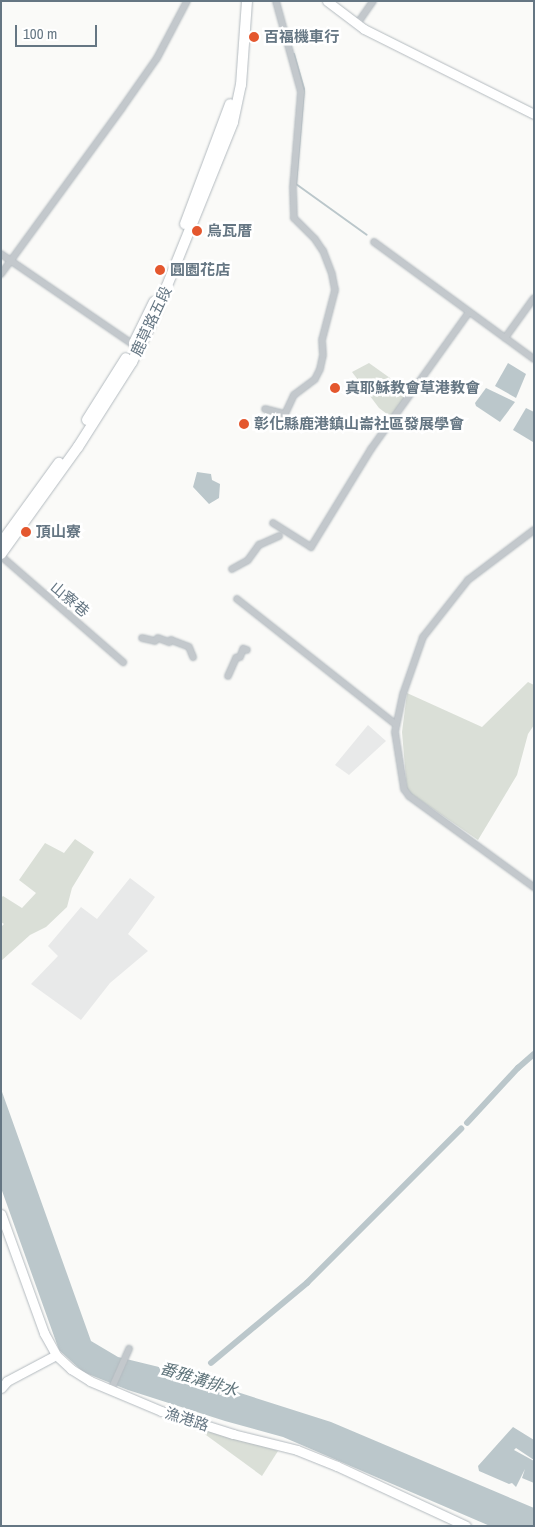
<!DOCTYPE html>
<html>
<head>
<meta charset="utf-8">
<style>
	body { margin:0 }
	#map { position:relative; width:535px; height:1527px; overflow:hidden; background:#fafaf8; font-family:"Archivo Narrow","Noto Sans TC",sans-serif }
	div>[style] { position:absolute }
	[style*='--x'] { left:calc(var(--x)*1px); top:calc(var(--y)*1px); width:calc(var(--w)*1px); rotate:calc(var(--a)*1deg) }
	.built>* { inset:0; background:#e8e9e9 }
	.green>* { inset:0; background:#dadfd7 }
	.water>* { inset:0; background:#bbc7cb }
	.stream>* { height:2px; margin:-1px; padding:0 1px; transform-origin:1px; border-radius:1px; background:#bbc7cb }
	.canal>* { height:5.5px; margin:-2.75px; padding:0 2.75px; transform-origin:2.75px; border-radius:2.75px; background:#bbc7cb }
	.roads { filter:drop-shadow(0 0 1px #b3babf) drop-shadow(0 0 1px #b3babf) }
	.street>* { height:6px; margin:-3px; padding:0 3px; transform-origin:3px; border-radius:3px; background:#c3c8cc }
	.secondary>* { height:9px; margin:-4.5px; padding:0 4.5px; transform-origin:4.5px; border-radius:4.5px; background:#fff }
	.primary>* { height:10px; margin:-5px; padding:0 5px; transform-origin:5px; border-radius:5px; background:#fff }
	.dots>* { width:14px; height:14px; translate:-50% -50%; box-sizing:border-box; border:2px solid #fff; border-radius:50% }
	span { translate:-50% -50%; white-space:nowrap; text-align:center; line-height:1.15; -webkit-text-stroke:5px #fff; paint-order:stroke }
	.poi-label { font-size:15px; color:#657683; font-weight:700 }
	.left { translate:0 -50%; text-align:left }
	.street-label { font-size:15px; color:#657683 }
	.water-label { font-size:16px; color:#60757c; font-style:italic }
	.frame { position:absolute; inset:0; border:2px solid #657683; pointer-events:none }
	.scale { position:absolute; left:15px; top:25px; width:82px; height:22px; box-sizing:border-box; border:2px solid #657683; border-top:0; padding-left:6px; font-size:15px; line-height:18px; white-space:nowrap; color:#657683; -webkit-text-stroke:4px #fff; paint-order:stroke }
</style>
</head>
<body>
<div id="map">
	<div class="built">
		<div style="clip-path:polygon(368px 725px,386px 741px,349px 775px,335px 765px)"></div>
		<div style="clip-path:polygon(130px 878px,155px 897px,128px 934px,148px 951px,110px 983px,81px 1020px,31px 984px,58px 956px,48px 946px,81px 907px,97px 919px)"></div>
	</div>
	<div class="green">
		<div style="clip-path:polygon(369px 363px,411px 393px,391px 417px,379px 408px,352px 372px)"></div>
		<div style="clip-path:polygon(528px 682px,534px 685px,534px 725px,528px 734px,517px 775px,478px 840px,407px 791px,402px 732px,407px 693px,482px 727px)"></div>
		<div style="clip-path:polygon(75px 839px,94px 852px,72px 888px,67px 907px,46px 927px,30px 935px,1px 961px,1px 927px,4px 924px,1px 922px,1px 898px,3px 896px,22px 908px,36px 893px,19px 880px,45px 843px,64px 853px)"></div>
		<div style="clip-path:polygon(197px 1424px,278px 1451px,262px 1476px,195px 1427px)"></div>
	</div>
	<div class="water">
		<div style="clip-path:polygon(508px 363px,526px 374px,516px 398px,495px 386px)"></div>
		<div style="clip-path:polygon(486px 388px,515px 402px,500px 422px,476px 406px,475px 403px)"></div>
		<div style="clip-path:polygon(526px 408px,534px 412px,533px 442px,513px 430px)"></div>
		<div style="clip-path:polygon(197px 472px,211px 474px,212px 480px,220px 484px,219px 498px,209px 504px,193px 487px)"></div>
		<div style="clip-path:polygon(1px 1089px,91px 1341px,118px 1357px,159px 1367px,331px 1422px,534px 1508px,534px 1526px,490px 1526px,283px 1437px,225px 1421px,128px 1390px,83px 1372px,59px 1350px,1px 1188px)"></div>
		<div style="clip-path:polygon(513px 1427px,534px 1440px,534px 1460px,516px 1448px,514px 1450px,534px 1461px,534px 1483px,522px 1478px,525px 1469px,516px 1487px,512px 1483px,509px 1484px,479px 1471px,478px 1466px)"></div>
	</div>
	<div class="stream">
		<div style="--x:294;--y:54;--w:36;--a:74"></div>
		<div style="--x:304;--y:89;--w:95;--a:94.8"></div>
		<div style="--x:296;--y:184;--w:87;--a:35.7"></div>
	</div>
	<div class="canal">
		<div style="--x:467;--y:1123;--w:75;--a:-47.2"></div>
		<div style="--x:518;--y:1068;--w:21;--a:-41"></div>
		<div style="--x:211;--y:1363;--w:125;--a:-39.8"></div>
		<div style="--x:307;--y:1283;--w:218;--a:-45"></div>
	</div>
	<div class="roads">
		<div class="street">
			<div style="--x:357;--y:24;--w:28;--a:-55"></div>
			<div style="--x:374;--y:242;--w:198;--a:36.2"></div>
			<div style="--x:1;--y:254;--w:161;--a:34.4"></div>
			<div style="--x:1;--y:274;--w:205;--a:-53.9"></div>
			<div style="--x:122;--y:108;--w:61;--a:-55"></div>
			<div style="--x:157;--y:58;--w:64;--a:-62.2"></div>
			<div style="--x:505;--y:338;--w:49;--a:-54.1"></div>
			<div style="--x:265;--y:409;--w:21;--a:14"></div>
			<div style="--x:285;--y:414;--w:21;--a:-65"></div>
			<div style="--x:294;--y:395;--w:26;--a:-37"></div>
			<div style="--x:315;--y:379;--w:11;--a:-63"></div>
			<div style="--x:320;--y:369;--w:14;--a:-78"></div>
			<div style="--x:323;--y:355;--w:15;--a:-94"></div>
			<div style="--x:322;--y:340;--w:52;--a:-75.4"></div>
			<div style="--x:335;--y:290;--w:16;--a:-101"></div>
			<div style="--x:332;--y:274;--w:25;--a:-111"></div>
			<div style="--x:323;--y:251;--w:14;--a:-124"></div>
			<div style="--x:315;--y:239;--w:30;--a:-135"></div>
			<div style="--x:294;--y:218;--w:31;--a:-92"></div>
			<div style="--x:293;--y:187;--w:95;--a:-85.2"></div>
			<div style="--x:301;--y:92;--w:94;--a:-105.4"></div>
			<div style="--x:273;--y:523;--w:45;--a:32.3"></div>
			<div style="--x:311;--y:547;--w:115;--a:-58.5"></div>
			<div style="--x:371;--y:449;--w:168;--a:-54.4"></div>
			<div style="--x:534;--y:530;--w:83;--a:142.9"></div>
			<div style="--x:468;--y:580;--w:73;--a:128.3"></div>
			<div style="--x:423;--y:637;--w:60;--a:109.3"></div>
			<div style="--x:403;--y:694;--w:39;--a:102"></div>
			<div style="--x:395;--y:732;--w:58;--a:81"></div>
			<div style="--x:404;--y:789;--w:9;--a:54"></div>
			<div style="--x:409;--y:796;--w:155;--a:36.1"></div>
			<div style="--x:1;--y:556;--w:162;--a:41"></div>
			<div style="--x:232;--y:569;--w:18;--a:-29"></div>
			<div style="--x:248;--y:560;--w:19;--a:-54"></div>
			<div style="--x:259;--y:545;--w:22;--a:-24"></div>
			<div style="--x:237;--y:599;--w:201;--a:38.3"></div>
			<div style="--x:142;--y:638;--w:13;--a:13"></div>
			<div style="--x:155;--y:641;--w:4;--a:-45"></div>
			<div style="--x:158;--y:638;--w:12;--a:20"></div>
			<div style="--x:169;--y:642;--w:3;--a:-45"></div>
			<div style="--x:171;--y:640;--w:19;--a:21"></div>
			<div style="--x:189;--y:647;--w:11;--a:68"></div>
			<div style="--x:228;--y:676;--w:20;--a:-66"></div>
			<div style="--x:236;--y:658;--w:4;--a:-14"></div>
			<div style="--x:240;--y:657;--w:9;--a:-69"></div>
			<div style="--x:243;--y:649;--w:4;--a:14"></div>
			<div style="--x:111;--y:1390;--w:45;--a:-66.3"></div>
		</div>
		<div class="secondary">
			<div style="--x:327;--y:1;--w:46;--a:37.1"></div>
			<div style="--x:364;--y:29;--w:190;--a:26.6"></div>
			<div style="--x:1;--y:1214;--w:127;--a:70.1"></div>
			<div style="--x:44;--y:1333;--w:25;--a:61"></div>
			<div style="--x:56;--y:1355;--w:21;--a:43"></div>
			<div style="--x:71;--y:1369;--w:22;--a:32"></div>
			<div style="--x:90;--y:1381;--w:77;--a:22.9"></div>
			<div style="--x:161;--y:1411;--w:76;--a:17.7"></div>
			<div style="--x:233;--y:1434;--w:66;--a:14"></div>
			<div style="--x:297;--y:1450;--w:43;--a:21.8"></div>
			<div style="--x:337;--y:1466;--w:142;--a:24.9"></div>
			<div style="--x:1;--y:1388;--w:9;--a:-49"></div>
			<div style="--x:7;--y:1381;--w:55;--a:-28"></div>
		</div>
		<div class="primary">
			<div style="--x:185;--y:224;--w:128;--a:-69.4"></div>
			<div style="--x:134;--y:343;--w:46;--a:-64"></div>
			<div style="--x:87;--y:420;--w:73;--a:-57.8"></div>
			<div style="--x:1;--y:543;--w:99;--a:-54.1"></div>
			<div style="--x:1;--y:554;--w:132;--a:-54.3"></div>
			<div style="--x:78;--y:447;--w:101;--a:-57.6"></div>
			<div style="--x:132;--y:362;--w:49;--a:-63.4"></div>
			<div style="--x:154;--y:318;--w:211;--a:-68"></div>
			<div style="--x:233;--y:122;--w:38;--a:-78"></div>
			<div style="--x:241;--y:85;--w:84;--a:-85.9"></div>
		</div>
	</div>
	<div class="dots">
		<div style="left:254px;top:37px;background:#e4572e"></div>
		<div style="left:197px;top:231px;background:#e4572e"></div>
		<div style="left:160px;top:270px;background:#e4572e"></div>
		<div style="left:335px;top:388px;background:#e4572e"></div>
		<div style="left:244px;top:424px;background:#e4572e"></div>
		<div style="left:26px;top:532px;background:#e4572e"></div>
	</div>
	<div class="poi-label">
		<span class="left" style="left:264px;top:37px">百福機車行</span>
		<span class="left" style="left:207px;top:231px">烏瓦厝</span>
		<span class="left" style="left:170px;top:270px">圓園花店</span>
		<span class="left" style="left:345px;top:388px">真耶穌教會草港教會</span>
		<span class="left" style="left:254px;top:424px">彰化縣鹿港鎮山崙社區發展學會</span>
		<span class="left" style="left:36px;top:532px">頂山寮</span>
	</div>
	<div class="street-label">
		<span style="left:151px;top:321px;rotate:-65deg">鹿草路五段</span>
		<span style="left:70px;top:599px;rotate:40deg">山寮巷</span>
		<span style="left:187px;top:1419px;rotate:18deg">漁港路</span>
	</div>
	<div class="water-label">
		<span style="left:199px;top:1379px;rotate:17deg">番雅溝排水</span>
	</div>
	<div class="frame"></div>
	<div class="scale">100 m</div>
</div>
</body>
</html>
